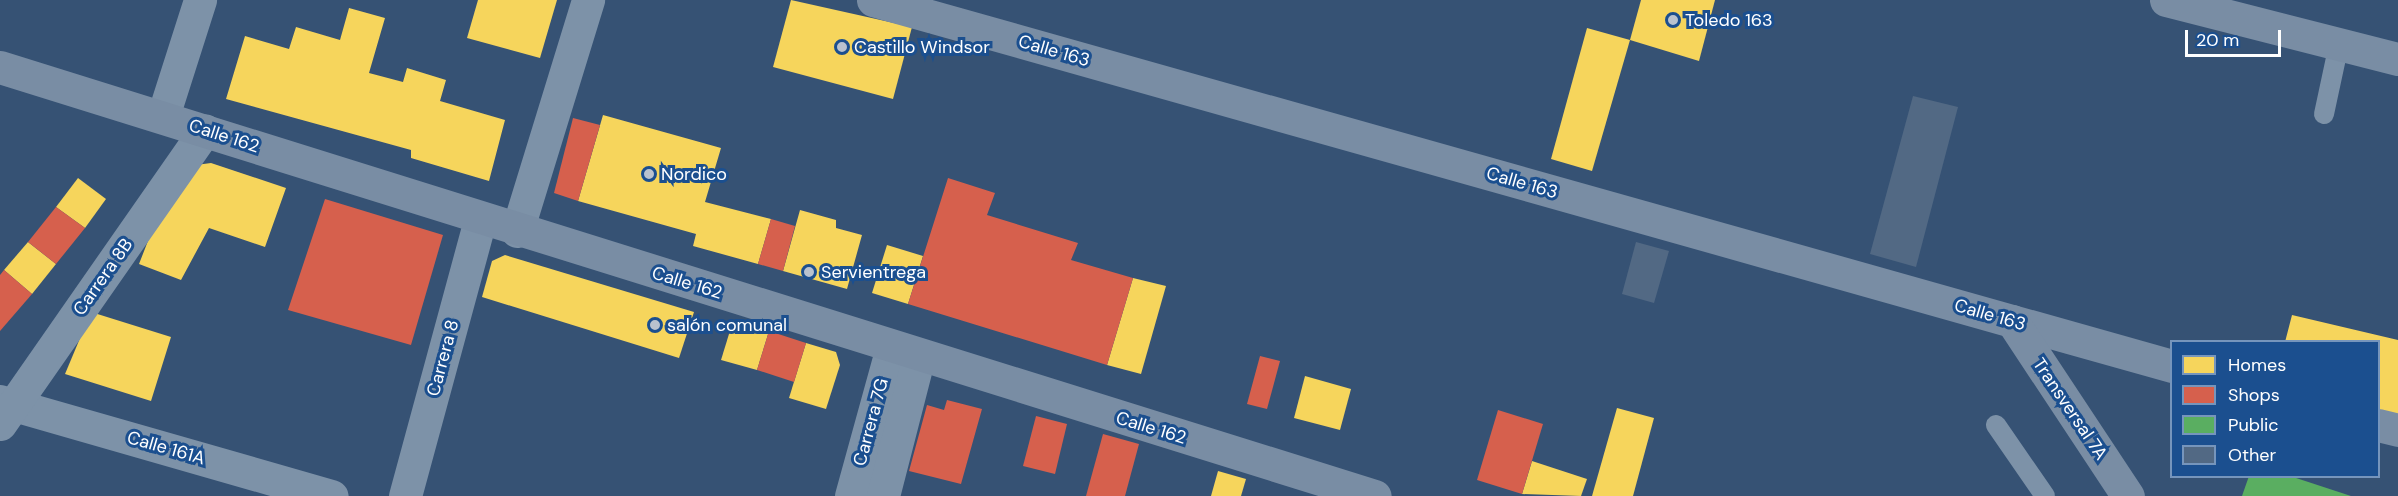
<!DOCTYPE html>
<html>
<head>
<meta charset="utf-8">
<style>
	body { margin:0 }
	#map { position:relative; width:2398px; height:496px; overflow:hidden; background:#365274; font-family:"DM Sans",sans-serif }
	div>[style] { position:absolute }
	[style*='--x'] { left:calc(var(--x)*1px); top:calc(var(--y)*1px); width:calc(var(--w)*1px); rotate:calc(var(--a)*1deg) }
	.homes>* { inset:0; background:#f6d55c }
	.shops>* { inset:0; background:#d6604d }
	.public>* { inset:0; background:#5aae61 }
	.building>* { inset:0; background:#526984 }
	.lane>* { height:20px; margin:-10px; padding:0 10px; transform-origin:10px; border-radius:10px; background:#7d92a8 }
	.street>* { height:33px; margin:-16.5px; padding:0 16.5px; transform-origin:16.5px; border-radius:16.5px; background:#7d92a8 }
	.secondary>* { height:33px; margin:-16.5px; padding:0 16.5px; transform-origin:16.5px; border-radius:16.5px; background:#798da4 }
	.dots>* { width:16px; height:16px; translate:-50% -50%; box-sizing:border-box; border:3px solid #1b4f8f; border-radius:50% }
	span { translate:-50% -50%; white-space:nowrap; text-align:center; line-height:1.15; -webkit-text-stroke:6px #1b4f8f; paint-order:stroke }
	.poi-label { font-size:18px; color:#fff }
	.left { translate:0 -50%; text-align:left }
	.street-label { font-size:18px; color:#fff }
	.legend { position:absolute; left:2170px; top:340px; width:210px; height:138px; box-sizing:border-box; background:#1b4f8f; border:2px solid #7695bc; margin:0; padding:8px 10px; list-style:none; font-size:18px; color:#fff }
	.legend li { display:flex; align-items:center; gap:12px; height:30px }
	.legend b { width:30px; border:2px solid #7695bc }
	.scale { position:absolute; left:2185px; top:30px; width:96px; height:27px; box-sizing:border-box; border:3px solid #fff; border-top:0; padding-left:8px; font-size:18px; line-height:21px; white-space:nowrap; color:#fff; -webkit-text-stroke:4px #1b4f8f; paint-order:stroke }
</style>
</head>
<body>
<div id="map">
	<div class="homes">
		<div style="clip-path:polygon(478px 0,557px 0,540px 58px,467px 38px)"></div>
		<div style="clip-path:polygon(791px 0,912px 27px,893px 99px,773px 67px)"></div>
		<div style="clip-path:polygon(1641px 0,1715px 0,1699px 61px,1630px 40px)"></div>
		<div style="clip-path:polygon(349px 8px,385px 18px,369px 73px,403px 82px,407px 68px,446px 80px,440px 101px,505px 120px,489px 181px,411px 158px,411px 150px,226px 99px,245px 36px,289px 49px,296px 27px,340px 40px)"></div>
		<div style="clip-path:polygon(1587px 28px,1630px 40px,1592px 171px,1551px 159px)"></div>
		<div style="clip-path:polygon(603px 115px,721px 148px,705px 202px,771px 219px,758px 264px,693px 246px,696px 234px,578px 201px)"></div>
		<div style="clip-path:polygon(211px 163px,286px 188px,265px 247px,209px 228px,181px 280px,139px 264px,160px 210px,196px 165px)"></div>
		<div style="clip-path:polygon(78px 178px,106px 199px,85px 228px,56px 207px)"></div>
		<div style="clip-path:polygon(800px 210px,836px 220px,836px 228px,862px 235px,847px 289px,783px 271px)"></div>
		<div style="clip-path:polygon(28px 242px,56px 264px,32px 294px,4px 270px)"></div>
		<div style="clip-path:polygon(887px 245px,923px 256px,908px 304px,872px 293px)"></div>
		<div style="clip-path:polygon(505px 255px,694px 312px,679px 358px,482px 297px,492px 261px)"></div>
		<div style="clip-path:polygon(1133px 278px,1166px 286px,1141px 374px,1107px 365px)"></div>
		<div style="clip-path:polygon(91px 312px,171px 337px,151px 401px,65px 374px)"></div>
		<div style="clip-path:polygon(2292px 315px,2398px 340px,2398px 416px,2378px 410px,2378px 342px,2285px 342px)"></div>
		<div style="clip-path:polygon(733px 321px,769px 331px,757px 370px,721px 360px)"></div>
		<div style="clip-path:polygon(806px 343px,836px 352px,840px 365px,826px 409px,789px 398px)"></div>
		<div style="clip-path:polygon(1305px 376px,1351px 389px,1340px 430px,1294px 418px)"></div>
		<div style="clip-path:polygon(1617px 408px,1654px 418px,1633px 496px,1592px 496px)"></div>
		<div style="clip-path:polygon(1532px 461px,1587px 479px,1581px 496px,1522px 494px)"></div>
		<div style="clip-path:polygon(1218px 471px,1246px 479px,1241px 496px,1211px 496px)"></div>
	</div>
	<div class="shops">
		<div style="clip-path:polygon(573px 118px,600px 125px,578px 201px,554px 193px)"></div>
		<div style="clip-path:polygon(948px 178px,995px 193px,987px 215px,1078px 243px,1071px 260px,1133px 278px,1107px 365px,908px 304px)"></div>
		<div style="clip-path:polygon(325px 199px,443px 235px,411px 345px,288px 310px)"></div>
		<div style="clip-path:polygon(56px 207px,85px 228px,56px 264px,28px 242px)"></div>
		<div style="clip-path:polygon(771px 219px,795px 226px,783px 271px,758px 264px)"></div>
		<div style="clip-path:polygon(4px 270px,32px 294px,0 331px,0 275px)"></div>
		<div style="clip-path:polygon(769px 331px,806px 343px,794px 382px,757px 370px)"></div>
		<div style="clip-path:polygon(1260px 356px,1280px 361px,1267px 409px,1247px 404px)"></div>
		<div style="clip-path:polygon(947px 400px,982px 409px,961px 484px,909px 471px,927px 405px,944px 410px)"></div>
		<div style="clip-path:polygon(1498px 410px,1543px 424px,1522px 494px,1477px 480px)"></div>
		<div style="clip-path:polygon(1036px 416px,1067px 424px,1055px 474px,1023px 466px)"></div>
		<div style="clip-path:polygon(1103px 434px,1139px 444px,1125px 496px,1086px 496px)"></div>
	</div>
	<div class="public">
		<div style="clip-path:polygon(2249px 476px,2290px 476px,2351px 496px,2242px 496px)"></div>
	</div>
	<div class="building">
		<div style="clip-path:polygon(1913px 96px,1958px 107px,1916px 267px,1870px 254px)"></div>
		<div style="clip-path:polygon(1636px 242px,1669px 251px,1654px 303px,1622px 294px)"></div>
	</div>
	<div class="lane">
		<div style="--x:2324;--y:114;--w:72;--a:-77.9"></div>
		<div style="--x:1996;--y:425;--w:86;--a:55.4"></div>
	</div>
	<div class="street">
		<div style="--x:163;--y:116;--w:122;--a:-72.3"></div>
		<div style="--x:517;--y:231;--w:242;--a:-72.9"></div>
		<div style="--x:0;--y:401;--w:345;--a:16"></div>
		<div style="--x:0;--y:424;--w:358;--a:-55.1"></div>
		<div style="--x:405;--y:496;--w:287;--a:-74.8"></div>
		<div style="--x:851;--y:496;--w:155;--a:-74.6"></div>
		<div style="--x:883;--y:496;--w:145;--a:-75.6"></div>
	</div>
	<div class="secondary">
		<div style="--x:873;--y:0;--w:1350;--a:15.74"></div>
		<div style="--x:2166;--y:0;--w:239;--a:14.3"></div>
		<div style="--x:0;--y:67;--w:1440;--a:17.33"></div>
		<div style="--x:2012;--y:321;--w:210;--a:56.5"></div>
		<div style="--x:2378;--y:425;--w:21;--a:14"></div>
	</div>
	<div class="dots">
		<div style="left:1673px;top:20px;background:#b9c2ce"></div>
		<div style="left:842px;top:47px;background:#b9c2ce"></div>
		<div style="left:649px;top:174px;background:#b9c2ce"></div>
		<div style="left:809px;top:272px;background:#b9c2ce"></div>
		<div style="left:655px;top:325px;background:#b9c2ce"></div>
	</div>
	<div class="poi-label">
		<span class="left" style="left:1685px;top:20px">Toledo 163</span>
		<span class="left" style="left:854px;top:47px">Castillo Windsor</span>
		<span class="left" style="left:661px;top:174px">Nordico</span>
		<span class="left" style="left:821px;top:272px">Servientrega</span>
		<span class="left" style="left:667px;top:325px">salón comunal</span>
	</div>
	<div class="street-label">
		<span style="left:1054px;top:51px;rotate:16deg">Calle 163</span>
		<span style="left:224px;top:136px;rotate:18deg">Calle 162</span>
		<span style="left:1522px;top:183px;rotate:16deg">Calle 163</span>
		<span style="left:103px;top:277px;rotate:-55deg">Carrera 8B</span>
		<span style="left:687px;top:283px;rotate:17deg">Calle 162</span>
		<span style="left:1990px;top:315px;rotate:16deg">Calle 163</span>
		<span style="left:443px;top:358px;rotate:-75deg">Carrera 8</span>
		<span style="left:2070px;top:409px;rotate:56deg">Transversal 7A</span>
		<span style="left:871px;top:422px;rotate:-75deg">Carrera 7G</span>
		<span style="left:1151px;top:428px;rotate:17deg">Calle 162</span>
		<span style="left:166px;top:448px;rotate:16deg">Calle 161A</span>
	</div>
	<ul class="legend">
	<li><b style="height:16px;background:#f6d55c"></b>Homes</li>
	<li><b style="height:16px;background:#d6604d"></b>Shops</li>
	<li><b style="height:16px;background:#5aae61"></b>Public</li>
	<li><b style="height:16px;background:#526984"></b>Other</li>
	</ul>
	<div class="scale">20 m</div>
</div>
</body>
</html>
